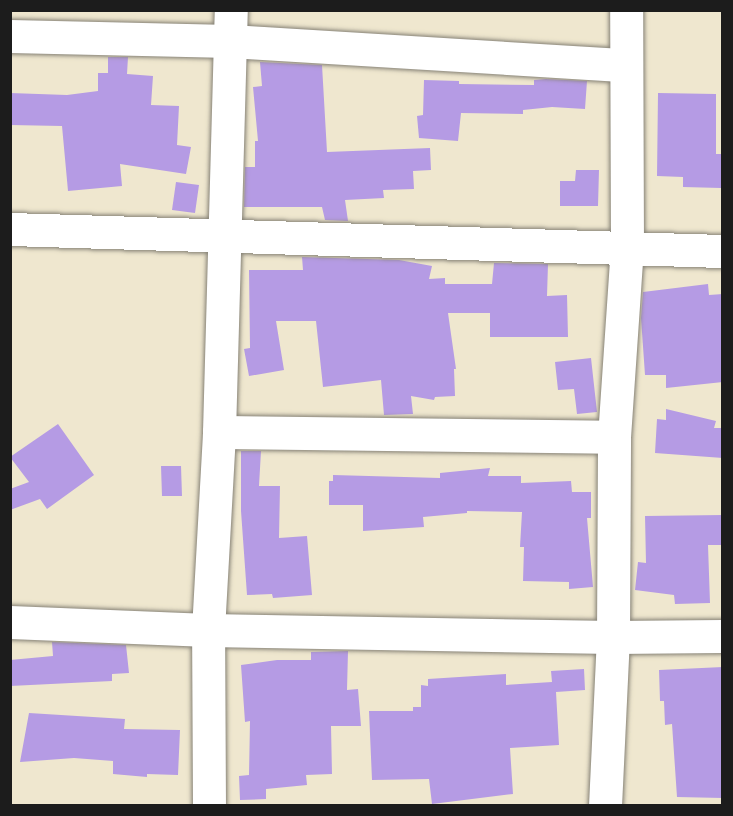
<!DOCTYPE html>
<html>
<head>
<meta charset="utf-8">
<style>
	body { margin:0 }
	#map { position:relative; width:733px; height:816px; overflow:hidden; background:#efe7cf; font-family:"Playpen Sans",sans-serif }
	div>[style] { position:absolute }
	[style*='--x'] { left:calc(var(--x)*1px); top:calc(var(--y)*1px); width:calc(var(--w)*1px); rotate:calc(var(--a)*1deg) }
	.building>* { inset:0; background:#b59be4 }
	.roads { filter:drop-shadow(0 0 2px #868276) drop-shadow(0 0 2px #868276) }
	.minor>* { height:33px; margin:-16.5px; padding:0 16.5px; transform-origin:16.5px; border-radius:16.5px; background:#fff }
	span { translate:-50% -50%; white-space:nowrap; text-align:center; line-height:1.15; -webkit-text-stroke:4.5px #f6f6f2; paint-order:stroke }
	.frame { position:absolute; inset:0; border:12px solid #1c1c1c; pointer-events:none }
</style>
</head>
<body>
<div id="map">
	<div class="building">
		<div style="clip-path:polygon(108px 57px,128px 57px,127px 74px,153px 76px,151px 105px,179px 106px,177px 145px,191px 147px,186px 174px,120px 164px,122px 186px,68px 191px,62px 126px,10px 125px,10px 93px,67px 95px,98px 91px,98px 73px,108px 73px)"></div>
		<div style="clip-path:polygon(260px 62px,322px 65px,327px 152px,430px 148px,431px 170px,413px 171px,414px 189px,383px 190px,384px 198px,345px 200px,348px 221px,325px 220px,322px 207px,244px 207px,245px 167px,255px 167px,255px 141px,258px 141px,253px 87px,262px 86px)"></div>
		<div style="clip-path:polygon(546px 79px,587px 81px,585px 109px,552px 107px,523px 110px,523px 114px,461px 113px,458px 141px,419px 138px,417px 116px,423px 115px,424px 80px,459px 81px,459px 84px,534px 85px,534px 80px)"></div>
		<div style="clip-path:polygon(658px 93px,716px 94px,716px 154px,721px 154px,721px 188px,683px 187px,683px 177px,657px 176px)"></div>
		<div style="clip-path:polygon(576px 170px,599px 170px,598px 206px,560px 206px,560px 181px,575px 181px)"></div>
		<div style="clip-path:polygon(176px 182px,199px 185px,195px 213px,172px 210px)"></div>
		<div style="clip-path:polygon(302px 257px,399px 260px,432px 266px,429px 279px,445px 278px,445px 284px,492px 284px,494px 263px,548px 264px,547px 296px,567px 295px,568px 337px,490px 337px,490px 313px,448px 313px,456px 369px,454px 369px,455px 396px,435px 397px,434px 400px,411px 396px,413px 414px,384px 415px,381px 380px,323px 387px,316px 321px,276px 321px,284px 370px,249px 376px,244px 349px,250px 348px,249px 270px,303px 270px)"></div>
		<div style="clip-path:polygon(708px 284px,709px 295px,723px 294px,723px 382px,666px 388px,666px 375px,645px 375px,641px 318px,643px 292px)"></div>
		<div style="clip-path:polygon(591px 358px,597px 412px,577px 414px,574px 389px,558px 390px,555px 362px)"></div>
		<div style="clip-path:polygon(666px 409px,716px 421px,714px 428px,723px 428px,723px 458px,655px 453px,657px 419px,666px 420px)"></div>
		<div style="clip-path:polygon(58px 424px,94px 475px,47px 509px,40px 499px,10px 510px,10px 489px,29px 482px,10px 457px)"></div>
		<div style="clip-path:polygon(241px 451px,261px 451px,259px 486px,280px 486px,279px 538px,307px 536px,312px 595px,273px 598px,272px 594px,247px 595px,241px 511px)"></div>
		<div style="clip-path:polygon(161px 466px,181px 466px,182px 496px,162px 496px)"></div>
		<div style="clip-path:polygon(490px 468px,488px 476px,521px 476px,521px 483px,571px 481px,572px 492px,591px 492px,591px 518px,587px 518px,593px 587px,569px 589px,569px 582px,523px 581px,524px 547px,520px 547px,522px 512px,467px 511px,467px 513px,423px 517px,424px 527px,363px 531px,363px 505px,329px 505px,329px 481px,333px 481px,333px 475px,440px 478px,440px 473px)"></div>
		<div style="clip-path:polygon(723px 515px,723px 545px,708px 545px,710px 603px,675px 604px,674px 595px,635px 590px,638px 562px,646px 563px,645px 516px)"></div>
		<div style="clip-path:polygon(52px 642px,126px 645px,129px 673px,112px 674px,112px 681px,10px 686px,10px 660px,53px 656px)"></div>
		<div style="clip-path:polygon(348px 651px,347px 690px,358px 689px,361px 726px,331px 726px,332px 774px,306px 775px,307px 785px,266px 789px,266px 799px,240px 800px,239px 776px,249px 775px,250px 721px,245px 722px,241px 665px,277px 660px,311px 660px,311px 652px)"></div>
		<div style="clip-path:polygon(723px 667px,723px 798px,677px 797px,672px 724px,665px 725px,664px 701px,660px 701px,659px 670px)"></div>
		<div style="clip-path:polygon(584px 669px,585px 690px,556px 692px,559px 745px,510px 748px,513px 794px,432px 804px,429px 779px,372px 780px,369px 711px,413px 711px,413px 707px,421px 707px,421px 685px,428px 686px,428px 679px,506px 674px,506px 685px,552px 682px,551px 671px)"></div>
		<div style="clip-path:polygon(29px 713px,125px 719px,124px 729px,180px 730px,178px 775px,147px 774px,147px 777px,113px 774px,113px 761px,74px 758px,20px 762px)"></div>
	</div>
	<div class="roads">
		<div class="minor">
			<div style="--x:10;--y:36;--w:220;--a:1.3"></div>
			<div style="--x:230;--y:41;--w:396;--a:3.5"></div>
			<div style="--x:10;--y:229;--w:712;--a:1.77"></div>
			<div style="--x:219;--y:432;--w:395;--a:0.7"></div>
			<div style="--x:10;--y:622;--w:198;--a:2.3"></div>
			<div style="--x:208;--y:630;--w:405;--a:1"></div>
			<div style="--x:613;--y:637;--w:109;--a:-0.5"></div>
			<div style="--x:209;--y:806;--w:176;--a:-90.3"></div>
			<div style="--x:208;--y:630;--w:198;--a:-86.8"></div>
			<div style="--x:219;--y:432;--w:422;--a:-88.4"></div>
			<div style="--x:605;--y:806;--w:169;--a:-87.3"></div>
			<div style="--x:613;--y:637;--w:200;--a:-89.7"></div>
			<div style="--x:614;--y:437;--w:189;--a:-86.1"></div>
			<div style="--x:627;--y:248;--w:238;--a:-90.2"></div>
		</div>
	</div>
	<div class="frame"></div>
</div>
</body>
</html>
